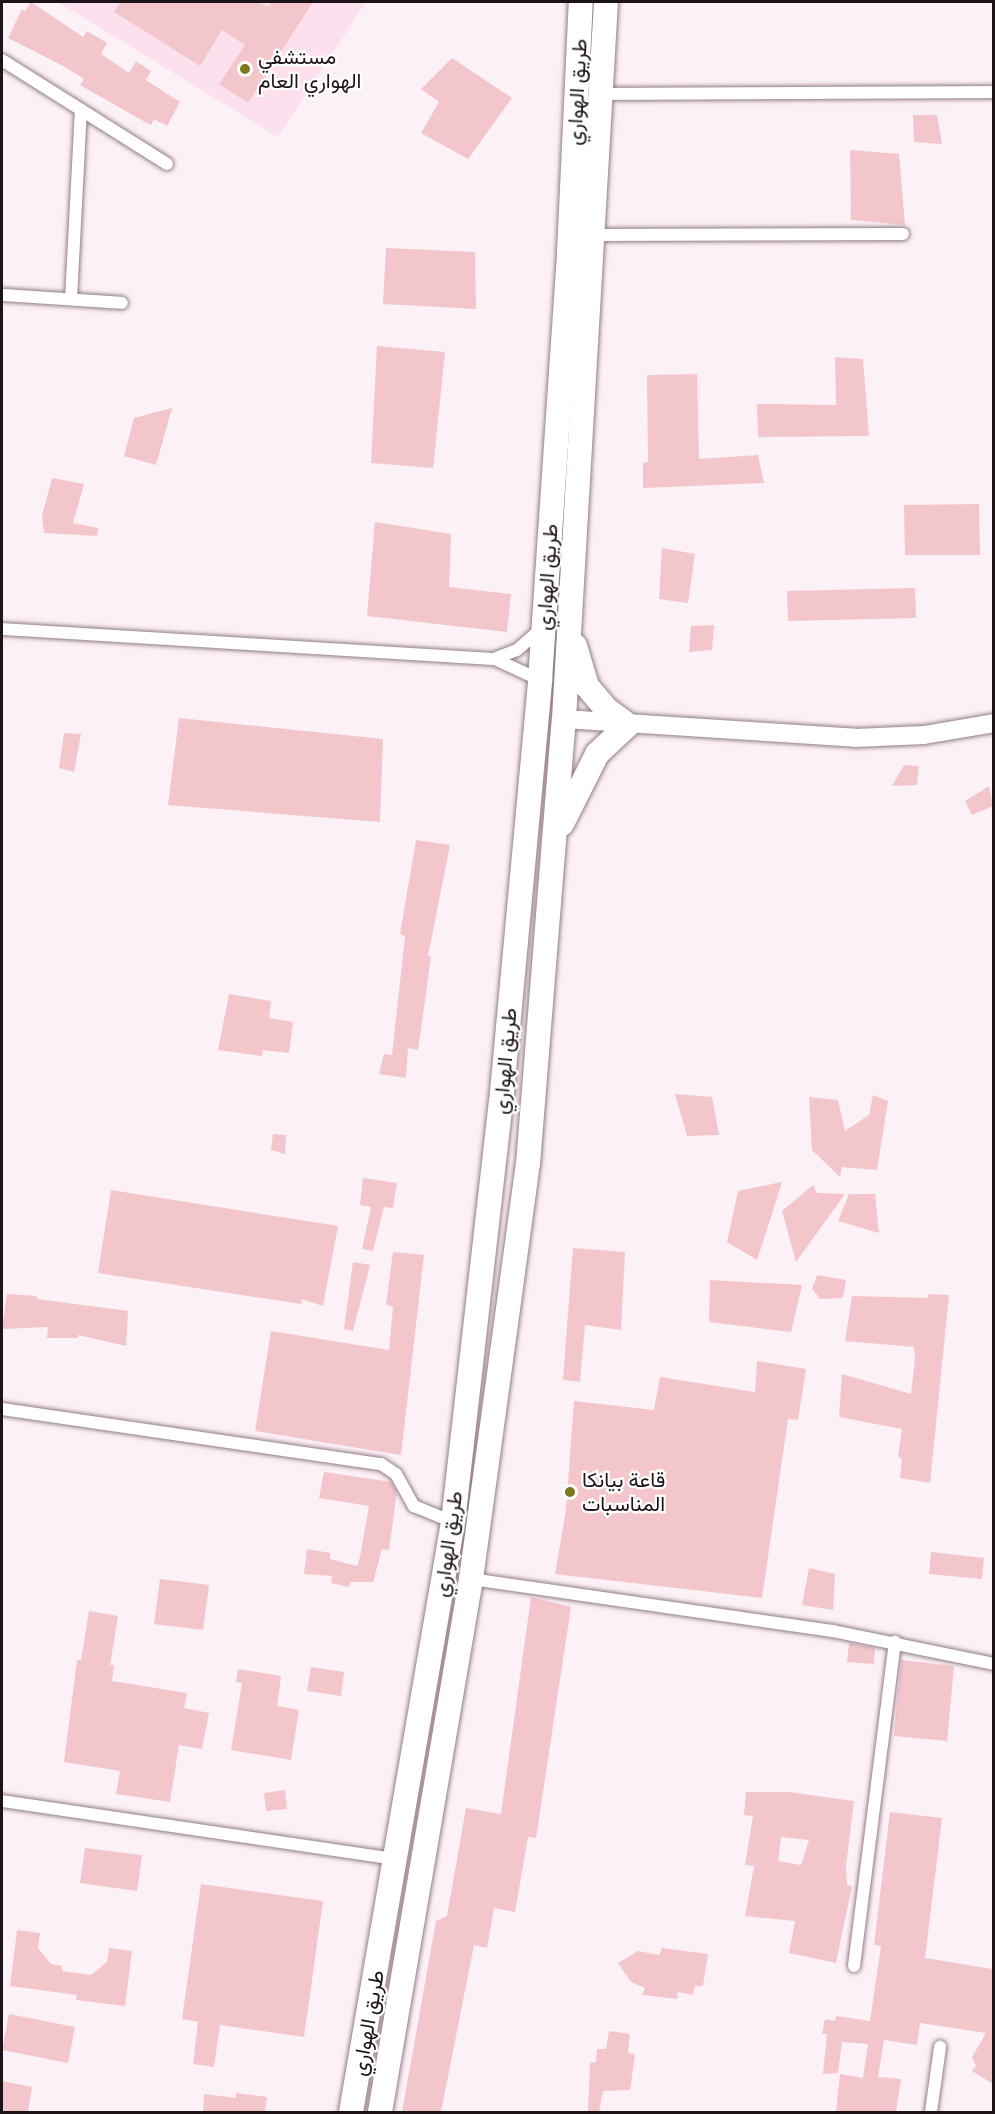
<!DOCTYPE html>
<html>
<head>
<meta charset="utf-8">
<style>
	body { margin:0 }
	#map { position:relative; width:995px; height:2114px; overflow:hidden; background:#fcf1f6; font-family:"Fira Sans Condensed",Vazirmatn,sans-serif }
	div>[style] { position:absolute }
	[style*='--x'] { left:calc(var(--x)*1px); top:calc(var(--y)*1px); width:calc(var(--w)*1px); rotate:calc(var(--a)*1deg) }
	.built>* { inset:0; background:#fce0ee }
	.building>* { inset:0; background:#f3c6cc }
	.roads { filter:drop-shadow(0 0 2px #947c88) drop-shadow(0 0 2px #947c88) }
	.street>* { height:12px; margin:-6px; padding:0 6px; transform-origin:6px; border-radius:6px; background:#fff }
	.secondary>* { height:18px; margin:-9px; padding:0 9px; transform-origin:9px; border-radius:9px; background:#fff }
	.highway>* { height:24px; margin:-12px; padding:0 12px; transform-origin:12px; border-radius:12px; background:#fff }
	.dots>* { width:16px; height:16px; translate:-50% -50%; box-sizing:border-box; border:3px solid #fff; border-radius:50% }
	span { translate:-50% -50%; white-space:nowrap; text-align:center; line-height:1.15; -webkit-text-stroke:4.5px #fff; paint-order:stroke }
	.poi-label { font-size:21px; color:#1d1419 }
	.left { translate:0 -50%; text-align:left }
	.street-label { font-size:21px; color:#1d1419 }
	.frame { position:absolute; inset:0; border:3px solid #1d1419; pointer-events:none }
</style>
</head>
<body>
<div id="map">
	<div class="built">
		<div style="clip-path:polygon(58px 2px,366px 2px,278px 137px)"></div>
	</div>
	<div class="building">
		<div style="clip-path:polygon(31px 2px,83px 37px,87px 31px,107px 43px,101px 54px,129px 73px,136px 61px,151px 71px,146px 80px,180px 102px,167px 126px,154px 119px,151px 125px,145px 122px,80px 85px,84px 79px,65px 67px,8px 38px,22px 9px,25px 11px)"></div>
		<div style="clip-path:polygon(120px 2px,258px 2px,268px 7px,271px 2px,313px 2px,248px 103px,219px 84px,245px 45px,222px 30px,200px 66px,114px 12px)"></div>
		<div style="clip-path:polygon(452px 58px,512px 98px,468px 159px,421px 133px,439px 102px,421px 89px)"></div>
		<div style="clip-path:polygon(913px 115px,937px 115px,942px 144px,914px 142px)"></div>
		<div style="clip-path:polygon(850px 150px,899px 154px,905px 225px,851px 220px)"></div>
		<div style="clip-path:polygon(386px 248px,475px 252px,476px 309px,383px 304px)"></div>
		<div style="clip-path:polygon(377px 346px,445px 352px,433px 468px,371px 463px)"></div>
		<div style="clip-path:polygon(835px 357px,863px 359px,869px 436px,758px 437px,757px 404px,836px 405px)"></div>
		<div style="clip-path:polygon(697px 374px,699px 459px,758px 455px,764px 483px,643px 488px,643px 463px,648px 462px,647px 375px)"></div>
		<div style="clip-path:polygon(172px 408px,156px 465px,124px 456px,134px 418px)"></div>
		<div style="clip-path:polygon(52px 478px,84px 484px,73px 523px,98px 528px,97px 536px,44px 533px,42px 516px)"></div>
		<div style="clip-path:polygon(979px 504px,980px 555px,905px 555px,904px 505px)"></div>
		<div style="clip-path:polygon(375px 522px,451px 534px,449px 587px,511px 594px,507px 632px,367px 616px)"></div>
		<div style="clip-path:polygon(662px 548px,695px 554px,688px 603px,659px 599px)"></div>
		<div style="clip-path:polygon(915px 588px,916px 618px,788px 621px,787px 591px)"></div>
		<div style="clip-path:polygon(714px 625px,712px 650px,689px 652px,691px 626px)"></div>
		<div style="clip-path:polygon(179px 718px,383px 739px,380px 822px,168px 805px)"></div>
		<div style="clip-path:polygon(64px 733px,81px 734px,74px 772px,59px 768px)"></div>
		<div style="clip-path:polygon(904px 765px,919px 766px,917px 785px,892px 786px)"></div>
		<div style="clip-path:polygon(989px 786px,993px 806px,972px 815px,965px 801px)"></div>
		<div style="clip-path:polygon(416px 840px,450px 845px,428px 956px,431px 957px,418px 1050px,408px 1048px,406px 1078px,379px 1074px,384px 1054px,392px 1055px,405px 936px,400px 934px)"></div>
		<div style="clip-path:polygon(229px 994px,271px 1001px,269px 1018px,293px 1022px,289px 1053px,263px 1050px,262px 1056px,218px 1050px)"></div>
		<div style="clip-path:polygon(675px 1094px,712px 1097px,719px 1135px,687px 1136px)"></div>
		<div style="clip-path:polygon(873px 1095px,888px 1101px,877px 1170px,842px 1167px,840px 1177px,812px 1150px,809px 1097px,838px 1100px,845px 1131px,869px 1115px)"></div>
		<div style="clip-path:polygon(273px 1134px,286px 1135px,285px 1154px,271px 1150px)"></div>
		<div style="clip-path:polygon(363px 1178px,397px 1183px,393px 1208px,384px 1207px,373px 1251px,362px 1249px,371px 1207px,360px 1205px)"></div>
		<div style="clip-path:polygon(782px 1182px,763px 1242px,757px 1260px,727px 1242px,738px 1191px)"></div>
		<div style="clip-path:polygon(813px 1185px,817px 1193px,845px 1194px,796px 1262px,782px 1211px)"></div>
		<div style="clip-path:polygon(111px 1190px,338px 1226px,323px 1306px,302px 1299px,301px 1304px,98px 1273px)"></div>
		<div style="clip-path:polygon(849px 1194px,875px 1194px,879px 1233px,838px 1221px)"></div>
		<div style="clip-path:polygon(573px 1248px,625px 1252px,621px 1330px,585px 1325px,580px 1382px,563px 1380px)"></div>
		<div style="clip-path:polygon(393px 1252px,424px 1255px,401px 1455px,255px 1431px,271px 1331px,389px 1350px,393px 1307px,386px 1304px)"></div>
		<div style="clip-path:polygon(353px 1262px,370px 1265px,353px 1331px,344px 1329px)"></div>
		<div style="clip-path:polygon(817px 1275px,846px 1280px,843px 1298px,820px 1299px,812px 1289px)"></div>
		<div style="clip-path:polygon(710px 1280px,802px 1285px,791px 1332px,709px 1322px)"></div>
		<div style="clip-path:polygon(7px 1294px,37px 1296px,37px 1299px,128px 1311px,126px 1346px,78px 1335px,78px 1338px,47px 1338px,48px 1327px,2px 1329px)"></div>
		<div style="clip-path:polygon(928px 1294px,949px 1295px,930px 1483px,900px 1478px,902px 1459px,898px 1456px,902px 1429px,839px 1417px,842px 1374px,911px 1394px,915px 1358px,914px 1347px,845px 1341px,852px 1296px,928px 1298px)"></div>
		<div style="clip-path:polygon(757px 1361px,806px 1369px,798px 1420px,788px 1419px,762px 1598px,555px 1574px,566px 1510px,574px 1401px,654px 1410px,660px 1377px,755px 1392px)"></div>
		<div style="clip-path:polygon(324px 1472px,391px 1482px,397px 1492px,389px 1550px,382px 1549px,373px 1582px,350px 1582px,349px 1587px,331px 1583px,332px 1576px,304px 1574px,307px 1549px,330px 1553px,330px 1559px,357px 1566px,360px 1557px,369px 1506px,319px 1498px)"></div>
		<div style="clip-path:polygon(931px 1552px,984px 1558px,982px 1579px,929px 1574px)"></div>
		<div style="clip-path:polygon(809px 1568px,835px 1574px,833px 1610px,802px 1605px)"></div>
		<div style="clip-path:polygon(160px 1579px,209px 1585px,203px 1630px,154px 1624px)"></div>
		<div style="clip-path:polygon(531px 1597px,571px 1607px,536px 1838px,528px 1837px,515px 1912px,494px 1908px,487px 1948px,474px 1945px,441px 2112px,402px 2112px,436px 1921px,447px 1916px,466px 1808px,501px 1814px)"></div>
		<div style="clip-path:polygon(89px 1611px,118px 1616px,110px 1665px,114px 1665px,112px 1681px,187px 1693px,184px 1708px,209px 1713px,202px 1749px,179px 1745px,170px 1802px,116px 1794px,120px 1771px,64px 1762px,77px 1660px,81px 1660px)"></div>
		<div style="clip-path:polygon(849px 1643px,875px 1648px,874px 1664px,847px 1662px)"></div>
		<div style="clip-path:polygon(901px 1660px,954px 1666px,947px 1741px,894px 1736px)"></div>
		<div style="clip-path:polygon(311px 1667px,344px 1672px,341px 1696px,307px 1691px)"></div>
		<div style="clip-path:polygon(238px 1669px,281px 1676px,277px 1706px,299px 1710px,291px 1760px,231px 1750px,242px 1683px,236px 1682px)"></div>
		<div style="clip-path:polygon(285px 1790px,287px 1809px,266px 1811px,264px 1793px)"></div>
		<div style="clip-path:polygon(evenodd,746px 1792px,788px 1792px,854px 1801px,846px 1866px,847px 1885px,852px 1886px,836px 1963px,789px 1953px,795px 1921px,745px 1916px,754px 1866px,745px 1865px,753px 1816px,744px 1815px,746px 1792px,781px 1837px,809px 1840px,801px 1865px,778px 1861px,781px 1837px)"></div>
		<div style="clip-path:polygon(890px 1812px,942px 1818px,925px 1958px,993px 1969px,993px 2084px,972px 2071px,976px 2066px,972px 2057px,986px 2033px,920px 2023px,917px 2045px,884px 2040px,878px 2077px,901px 2079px,896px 2112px,836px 2112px,840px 2074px,863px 2078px,868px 2044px,842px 2042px,838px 2073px,823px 2074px,827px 2034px,822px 2034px,825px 2019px,835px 2021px,836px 2016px,870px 2021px,881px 1946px,874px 1945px)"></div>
		<div style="clip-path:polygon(85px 1848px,142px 1855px,137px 1891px,80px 1883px)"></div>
		<div style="clip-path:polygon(201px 1884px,323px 1901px,304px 2037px,220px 2025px,214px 2067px,193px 2064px,198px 2022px,182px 2019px)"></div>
		<div style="clip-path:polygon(17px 1930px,40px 1933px,38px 1948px,51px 1964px,62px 1966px,62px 1971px,91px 1975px,107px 1962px,109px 1948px,132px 1951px,125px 2006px,76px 2000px,77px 1995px,10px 1986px)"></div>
		<div style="clip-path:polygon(662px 1948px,708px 1954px,703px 1986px,695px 1986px,693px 1995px,678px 1992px,677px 1999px,642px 1995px,645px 1988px,631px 1982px,618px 1963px,638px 1951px,659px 1955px)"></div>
		<div style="clip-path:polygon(9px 2014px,75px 2027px,68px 2063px,2px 2050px)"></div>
		<div style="clip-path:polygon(609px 2031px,630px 2034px,628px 2053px,635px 2054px,630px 2090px,603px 2091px,599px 2112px,588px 2112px,590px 2063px,596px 2062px,597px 2049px,606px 2049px)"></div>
		<div style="clip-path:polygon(2px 2081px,32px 2087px,28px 2112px,2px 2112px)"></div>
		<div style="clip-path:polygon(236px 2093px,267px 2097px,265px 2112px,203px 2112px,204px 2094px,236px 2098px)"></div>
	</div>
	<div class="roads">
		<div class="street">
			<div style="--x:2;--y:60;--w:195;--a:32.2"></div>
			<div style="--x:600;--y:94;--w:394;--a:-0.3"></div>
			<div style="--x:592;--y:235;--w:311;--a:-0.2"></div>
			<div style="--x:2;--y:295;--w:120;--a:3.8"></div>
			<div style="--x:71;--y:299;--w:189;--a:-87"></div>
			<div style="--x:2;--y:629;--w:494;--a:3.5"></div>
			<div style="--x:495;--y:659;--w:50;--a:25"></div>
			<div style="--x:496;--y:658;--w:22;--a:-21"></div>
			<div style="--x:517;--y:650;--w:32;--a:-41"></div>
			<div style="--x:2;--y:1409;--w:383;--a:8.3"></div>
			<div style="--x:381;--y:1464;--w:18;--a:34"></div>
			<div style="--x:396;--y:1474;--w:37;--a:61"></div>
			<div style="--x:414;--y:1506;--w:42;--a:22.3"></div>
			<div style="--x:471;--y:1579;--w:366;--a:8.2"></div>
			<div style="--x:833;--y:1631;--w:164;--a:11.6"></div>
			<div style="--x:2;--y:1801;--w:399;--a:8.4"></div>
			<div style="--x:854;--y:1966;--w:327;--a:-82.8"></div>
			<div style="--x:931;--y:2112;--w:66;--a:-82.1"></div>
		</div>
		<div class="secondary">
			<div style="--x:564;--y:719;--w:292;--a:3.7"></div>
			<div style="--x:855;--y:738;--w:69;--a:-2.5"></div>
			<div style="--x:924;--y:735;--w:71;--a:-9.7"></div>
		</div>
		<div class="highway">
			<div style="--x:562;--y:824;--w:78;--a:-63.4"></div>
			<div style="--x:597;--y:754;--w:42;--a:-43.1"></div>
			<div style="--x:628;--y:725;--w:26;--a:-144"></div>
			<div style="--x:607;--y:710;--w:31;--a:-130"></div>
			<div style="--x:587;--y:686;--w:42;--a:-106.7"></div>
			<div style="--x:351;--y:2112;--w:599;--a:-80.19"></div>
			<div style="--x:453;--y:1522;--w:422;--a:-83.5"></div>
			<div style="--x:501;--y:1103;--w:425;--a:-84.7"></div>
			<div style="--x:540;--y:680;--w:429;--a:-86.1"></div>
			<div style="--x:569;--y:252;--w:250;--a:-87.3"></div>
			<div style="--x:380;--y:2112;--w:541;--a:-80.31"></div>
			<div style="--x:471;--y:1579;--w:419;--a:-82.2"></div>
			<div style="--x:528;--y:1164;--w:446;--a:-85.4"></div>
			<div style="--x:564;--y:719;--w:718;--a:-86.65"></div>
		</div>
	</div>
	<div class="dots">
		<div style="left:245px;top:69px;background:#7e781d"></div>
		<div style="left:570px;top:1492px;background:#7e781d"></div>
	</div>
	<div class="poi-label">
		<span class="left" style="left:258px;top:69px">مستشفي<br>الهواري العام</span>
		<span class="left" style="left:582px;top:1492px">قاعة بيانكا<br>المناسبات</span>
	</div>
	<div class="street-label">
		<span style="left:577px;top:92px;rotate:-87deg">طريق الهواري</span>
		<span style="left:547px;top:577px;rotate:-86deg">طريق الهواري</span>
		<span style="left:505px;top:1061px;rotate:-85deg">طريق الهواري</span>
		<span style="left:448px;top:1544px;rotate:-82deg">طريق الهواري</span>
		<span style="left:368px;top:2023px;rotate:-80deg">طريق الهواري</span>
	</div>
	<div class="frame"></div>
</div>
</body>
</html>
